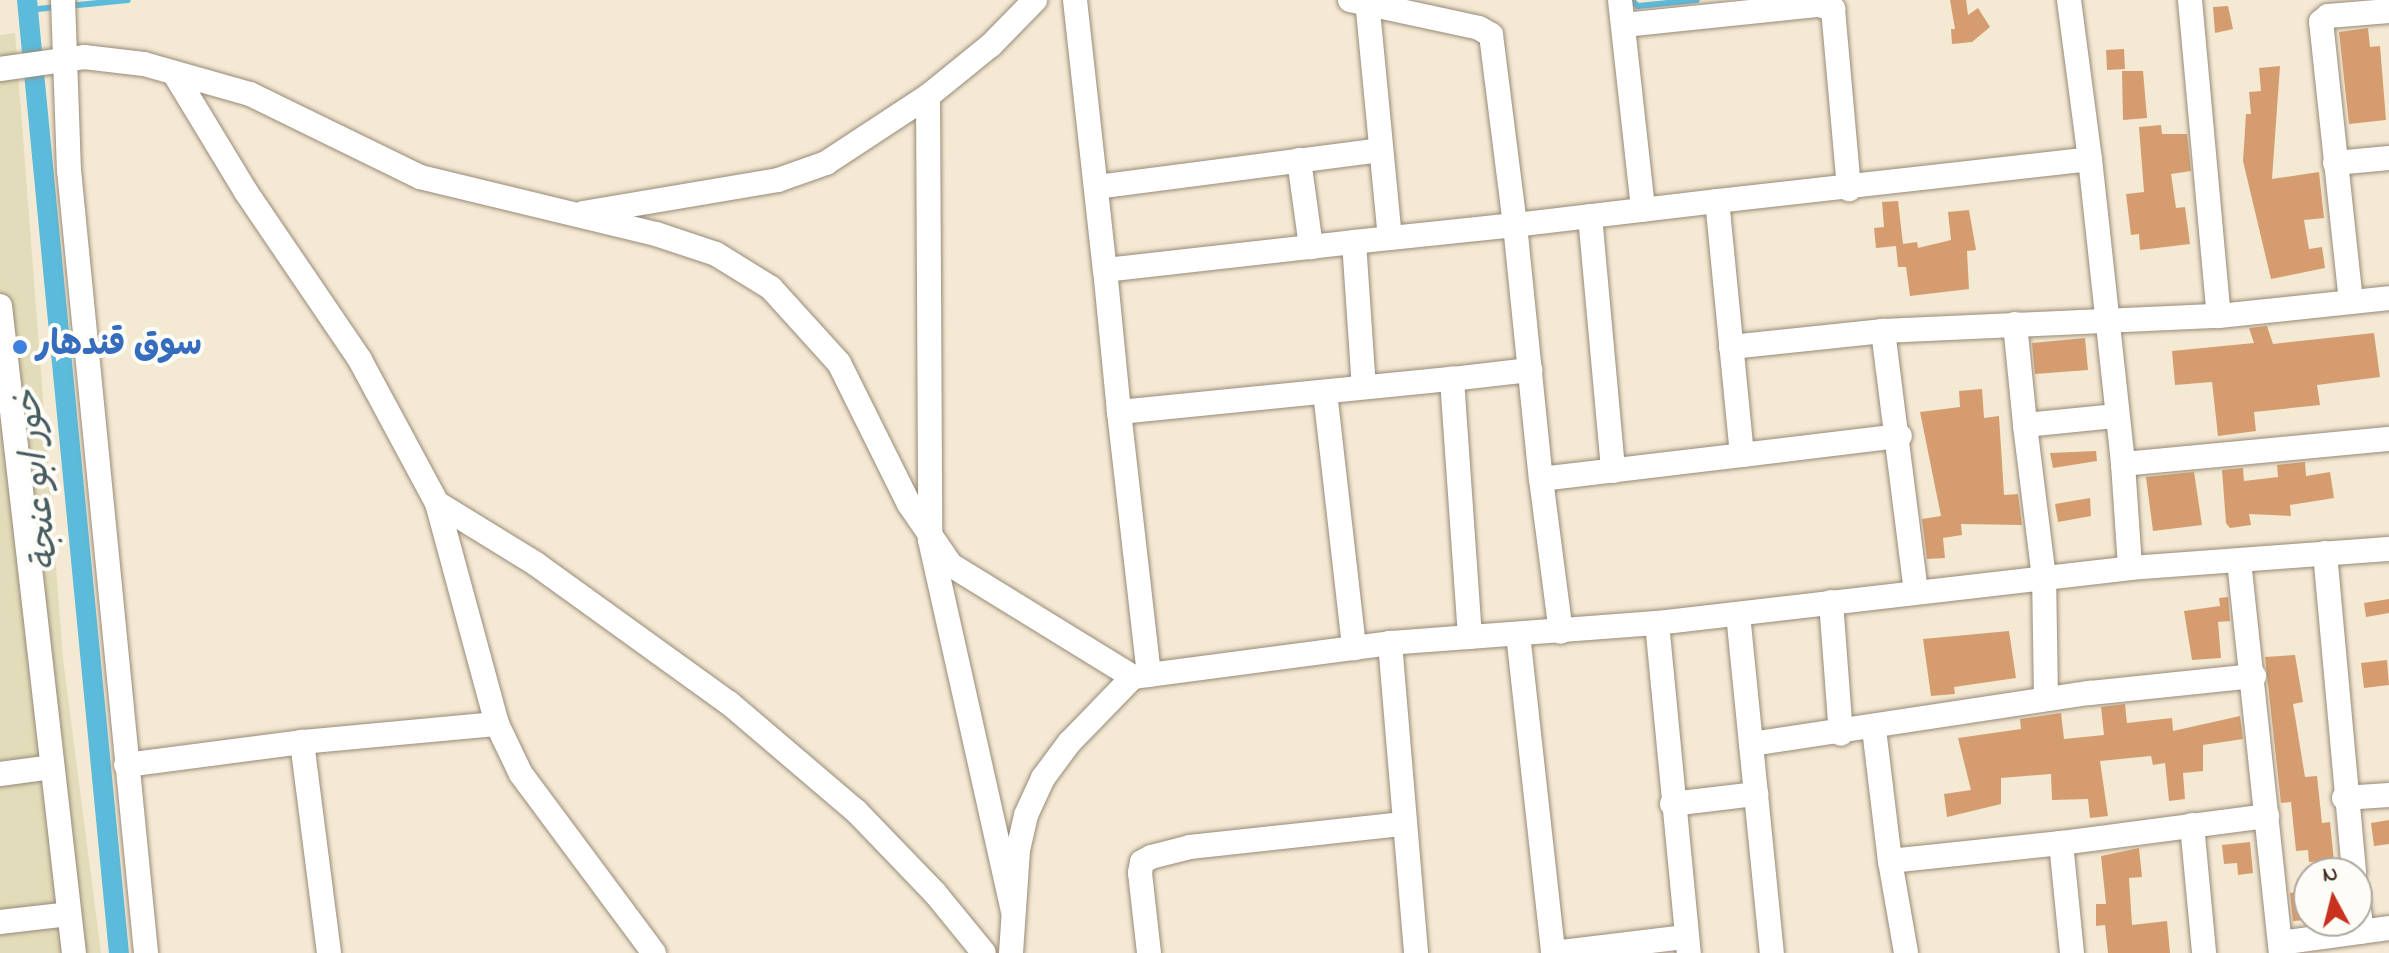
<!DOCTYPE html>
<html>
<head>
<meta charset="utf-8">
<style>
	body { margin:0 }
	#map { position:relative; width:2389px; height:953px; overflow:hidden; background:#f4e9d3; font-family:"Indie Flower","Playpen Sans Arabic",sans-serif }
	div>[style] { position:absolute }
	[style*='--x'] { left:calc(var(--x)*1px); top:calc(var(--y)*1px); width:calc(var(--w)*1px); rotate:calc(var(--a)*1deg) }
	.built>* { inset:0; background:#e3dcba }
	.stream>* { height:6px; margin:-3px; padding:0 3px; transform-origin:3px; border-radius:3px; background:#5cbada }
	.canal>* { height:20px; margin:-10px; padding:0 10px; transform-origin:10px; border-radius:10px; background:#5cbada }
	.building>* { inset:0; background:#d59d6f }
	.roads { filter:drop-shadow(0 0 2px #988a78) drop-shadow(0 0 2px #988a78) }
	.minor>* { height:24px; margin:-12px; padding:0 12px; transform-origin:12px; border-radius:12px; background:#fff }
	.dots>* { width:22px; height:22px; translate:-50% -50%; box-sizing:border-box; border:4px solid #fdfcf7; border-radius:50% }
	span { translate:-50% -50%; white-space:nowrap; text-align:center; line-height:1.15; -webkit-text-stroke:8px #fdfcf7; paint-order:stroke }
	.shop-label { font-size:34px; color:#366cbe; font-weight:700 }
	.left { translate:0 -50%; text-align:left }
	.water-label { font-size:36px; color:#475c60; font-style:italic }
	.north { position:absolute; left:2293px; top:857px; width:80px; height:80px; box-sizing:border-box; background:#fdfcf7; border:2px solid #afa8a0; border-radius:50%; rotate:353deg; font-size:22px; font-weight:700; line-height:32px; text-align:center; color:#3b2a1e }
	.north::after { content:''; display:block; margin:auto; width:28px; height:36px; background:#c8321e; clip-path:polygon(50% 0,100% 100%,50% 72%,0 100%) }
</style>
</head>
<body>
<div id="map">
	<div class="built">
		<div style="clip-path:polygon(15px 33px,63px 659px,101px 953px,0 953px,0 35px)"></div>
	</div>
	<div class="stream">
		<div style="--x:1631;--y:0;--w:9;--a:41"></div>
		<div style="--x:1638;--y:6;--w:59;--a:-5.8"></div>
		<div style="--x:68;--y:6;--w:60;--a:-5.7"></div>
		<div style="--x:28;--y:10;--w:29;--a:-6"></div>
	</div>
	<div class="canal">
		<div style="--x:27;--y:0;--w:957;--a:84.49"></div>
	</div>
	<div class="building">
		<div style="clip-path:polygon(1950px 0,1966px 0,1968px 15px,1978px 8px,1990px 27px,1972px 42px,1952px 44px,1951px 29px,1955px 29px)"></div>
		<div style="clip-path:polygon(2228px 6px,2233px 29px,2215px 33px,2213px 7px)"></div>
		<div style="clip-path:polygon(2368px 28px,2370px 47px,2380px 46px,2386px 120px,2349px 124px,2339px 32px)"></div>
		<div style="clip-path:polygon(2124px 49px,2125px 69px,2107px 70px,2106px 50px)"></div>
		<div style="clip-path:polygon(2280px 66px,2272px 179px,2319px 172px,2324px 218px,2304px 220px,2309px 249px,2322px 247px,2325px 268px,2271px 279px,2243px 161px,2246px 114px,2251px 114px,2249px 92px,2261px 91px,2259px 68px)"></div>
		<div style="clip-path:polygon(2122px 71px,2143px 71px,2147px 118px,2123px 120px)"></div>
		<div style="clip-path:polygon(2161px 125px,2162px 134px,2187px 134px,2191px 171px,2171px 174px,2176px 208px,2185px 207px,2190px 244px,2140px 250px,2139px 234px,2131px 235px,2126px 194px,2144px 192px,2139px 127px)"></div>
		<div style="clip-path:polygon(1898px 201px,1903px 244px,1917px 242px,1918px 248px,1951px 240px,1948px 212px,1969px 210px,1976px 250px,1967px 251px,1969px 289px,1910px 296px,1906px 267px,1898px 267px,1896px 246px,1876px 248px,1874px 228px,1884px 227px,1882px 202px)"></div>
		<div style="clip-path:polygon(2267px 326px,2273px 344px,2374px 333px,2380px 377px,2317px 385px,2320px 405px,2254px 412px,2256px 431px,2218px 436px,2212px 382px,2175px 385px,2172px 351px,2254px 343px,2249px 328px)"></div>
		<div style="clip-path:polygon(2085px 338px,2088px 370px,2035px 374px,2032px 343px)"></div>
		<div style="clip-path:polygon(1982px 389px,1984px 418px,1999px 416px,2004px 495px,2018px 494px,2022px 525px,1961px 524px,1962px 535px,1943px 538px,1945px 558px,1927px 559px,1922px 519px,1941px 516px,1920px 412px,1960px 407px,1959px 391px)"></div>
		<div style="clip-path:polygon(2096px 451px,2097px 461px,2053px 468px,2050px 453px)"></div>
		<div style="clip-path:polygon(2305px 462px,2306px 476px,2330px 472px,2334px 498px,2290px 505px,2291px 516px,2249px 514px,2251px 525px,2230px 528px,2226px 523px,2222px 470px,2243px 468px,2244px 481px,2278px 477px,2277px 465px)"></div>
		<div style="clip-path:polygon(2194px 472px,2202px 525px,2153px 531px,2146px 477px)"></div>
		<div style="clip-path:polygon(2090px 498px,2091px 516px,2058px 522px,2055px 504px)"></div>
		<div style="clip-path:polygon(2228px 597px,2230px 621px,2218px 622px,2221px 658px,2192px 660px,2184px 611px,2220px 606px,2219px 598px)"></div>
		<div style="clip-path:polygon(2389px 599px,2389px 613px,2366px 617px,2364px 603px)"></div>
		<div style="clip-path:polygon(2009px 631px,2016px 678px,1954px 687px,1955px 694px,1931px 696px,1923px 639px)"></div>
		<div style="clip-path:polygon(2295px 655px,2303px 702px,2293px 704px,2305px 777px,2317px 776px,2322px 823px,2330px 822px,2334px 861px,2309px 862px,2308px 850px,2296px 851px,2291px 802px,2281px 803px,2265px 657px)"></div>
		<div style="clip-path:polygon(2387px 660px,2389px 685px,2364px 688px,2361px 663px)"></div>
		<div style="clip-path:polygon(2125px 704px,2127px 723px,2172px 718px,2173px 731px,2240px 716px,2243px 739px,2203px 745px,2203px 771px,2183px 773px,2185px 799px,2169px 801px,2165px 763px,2153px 765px,2151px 756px,2100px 761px,2108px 816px,2090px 818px,2088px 799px,2052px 800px,2051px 774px,2001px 778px,2001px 804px,1947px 817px,1944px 794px,1971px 790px,1958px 738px,2021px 729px,2020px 719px,2061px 713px,2064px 739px,2104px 735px,2101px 707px)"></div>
		<div style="clip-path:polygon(2389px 820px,2389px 844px,2374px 846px,2371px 823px)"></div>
		<div style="clip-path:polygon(2250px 842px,2253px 873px,2238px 875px,2237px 863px,2224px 864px,2222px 845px)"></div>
		<div style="clip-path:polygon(2139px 848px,2142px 877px,2129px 878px,2132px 925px,2167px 921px,2170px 953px,2108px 953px,2105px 925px,2096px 926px,2096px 904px,2106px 904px,2101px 856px)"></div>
		<div style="clip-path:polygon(2306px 891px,2308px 920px,2293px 921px,2290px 893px)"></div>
	</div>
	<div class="roads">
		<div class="minor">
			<div style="--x:63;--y:0;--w:170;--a:88"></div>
			<div style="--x:69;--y:170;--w:787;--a:84.38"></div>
			<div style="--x:1075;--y:0;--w:272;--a:83.7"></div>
			<div style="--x:1350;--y:0;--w:132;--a:12.2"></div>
			<div style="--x:1479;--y:28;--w:14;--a:30"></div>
			<div style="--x:1491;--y:35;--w:192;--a:82.8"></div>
			<div style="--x:1515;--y:225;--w:162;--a:174"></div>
			<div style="--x:1354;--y:242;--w:145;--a:86.1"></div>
			<div style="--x:1367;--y:0;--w:239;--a:84.5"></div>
			<div style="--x:1620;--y:0;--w:211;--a:83.7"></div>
			<div style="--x:2069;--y:0;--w:160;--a:82.5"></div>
			<div style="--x:2190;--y:0;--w:317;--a:84.8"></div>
			<div style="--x:1624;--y:25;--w:196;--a:-5.9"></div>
			<div style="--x:1819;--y:5;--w:15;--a:16"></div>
			<div style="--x:1833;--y:9;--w:181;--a:84.9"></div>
			<div style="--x:0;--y:69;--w:85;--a:-8.1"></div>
			<div style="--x:84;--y:57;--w:60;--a:6.7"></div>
			<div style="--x:144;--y:64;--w:110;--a:15.8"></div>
			<div style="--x:250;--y:94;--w:189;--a:26"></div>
			<div style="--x:420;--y:177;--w:243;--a:13.6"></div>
			<div style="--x:656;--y:234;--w:63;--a:18.4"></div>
			<div style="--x:716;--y:254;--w:65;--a:31.7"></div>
			<div style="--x:771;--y:288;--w:101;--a:47.8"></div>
			<div style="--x:839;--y:363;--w:157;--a:63.6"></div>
			<div style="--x:909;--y:504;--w:74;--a:55.5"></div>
			<div style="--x:951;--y:565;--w:214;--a:31.6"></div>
			<div style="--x:1133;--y:677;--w:259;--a:-7.5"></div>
			<div style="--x:1390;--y:643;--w:268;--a:-4.3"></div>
			<div style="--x:1657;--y:623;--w:476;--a:-6.6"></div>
			<div style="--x:2130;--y:568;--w:260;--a:-4.2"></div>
			<div style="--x:174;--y:73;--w:139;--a:58.8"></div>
			<div style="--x:246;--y:192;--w:203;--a:55.8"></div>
			<div style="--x:360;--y:360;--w:162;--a:61.7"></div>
			<div style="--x:437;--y:503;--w:229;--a:74.8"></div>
			<div style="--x:497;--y:724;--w:55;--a:64.4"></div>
			<div style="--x:521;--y:774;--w:223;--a:53.4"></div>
			<div style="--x:928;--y:96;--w:444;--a:89.7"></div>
			<div style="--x:930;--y:540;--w:379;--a:77.4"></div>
			<div style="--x:1299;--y:160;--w:88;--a:82.1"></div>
			<div style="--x:2335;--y:163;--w:54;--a:-5.3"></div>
			<div style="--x:1096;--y:187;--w:286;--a:-7.4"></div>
			<div style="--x:1717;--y:201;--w:375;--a:-6.4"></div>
			<div style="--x:2090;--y:159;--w:307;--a:83.8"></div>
			<div style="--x:2123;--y:464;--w:267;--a:-5.4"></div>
			<div style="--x:583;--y:213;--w:198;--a:-9.6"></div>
			<div style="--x:778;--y:180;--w:51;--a:-19.5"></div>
			<div style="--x:826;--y:163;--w:122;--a:-33.3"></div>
			<div style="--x:928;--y:96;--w:81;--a:-39"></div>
			<div style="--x:991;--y:45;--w:63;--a:-45.6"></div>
			<div style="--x:1590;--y:216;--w:256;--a:84.8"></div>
			<div style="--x:2351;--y:302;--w:282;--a:-96.1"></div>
			<div style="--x:2321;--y:22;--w:9;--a:-41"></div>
			<div style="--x:2328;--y:16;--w:61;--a:-4.7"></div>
			<div style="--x:0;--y:306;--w:651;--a:83.48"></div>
			<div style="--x:2015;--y:324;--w:101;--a:84.3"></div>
			<div style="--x:1883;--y:331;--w:263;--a:82.8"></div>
			<div style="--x:1731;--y:347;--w:153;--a:-6"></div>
			<div style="--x:1883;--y:331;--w:336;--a:-2.6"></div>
			<div style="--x:2219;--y:316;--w:171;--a:-6"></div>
			<div style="--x:1325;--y:392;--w:258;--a:83.5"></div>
			<div style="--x:1119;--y:412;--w:143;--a:-95.6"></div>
			<div style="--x:1105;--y:270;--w:251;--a:-6.4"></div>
			<div style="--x:1742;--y:455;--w:159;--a:-6.9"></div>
			<div style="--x:2123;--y:464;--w:104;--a:86.1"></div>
			<div style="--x:1541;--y:479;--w:202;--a:-6.8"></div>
			<div style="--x:1742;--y:455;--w:255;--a:-95.6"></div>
			<div style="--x:1717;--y:201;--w:203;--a:173.2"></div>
			<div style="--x:1515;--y:225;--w:255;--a:84.2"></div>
			<div style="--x:1541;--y:479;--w:154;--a:82.6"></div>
			<div style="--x:437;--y:503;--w:116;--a:31.6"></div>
			<div style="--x:536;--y:564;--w:238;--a:35.8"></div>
			<div style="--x:729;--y:703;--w:167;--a:40.4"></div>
			<div style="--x:856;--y:811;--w:114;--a:46.1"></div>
			<div style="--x:935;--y:893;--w:77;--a:50.8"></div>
			<div style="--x:2325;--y:553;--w:321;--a:84.8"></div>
			<div style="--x:2239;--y:561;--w:394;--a:83.9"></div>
			<div style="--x:1831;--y:602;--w:132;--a:85.7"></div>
			<div style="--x:1738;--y:614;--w:341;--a:84.3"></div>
			<div style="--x:1657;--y:623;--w:332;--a:84.5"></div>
			<div style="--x:1518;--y:634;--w:321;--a:83.7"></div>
			<div style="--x:1470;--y:637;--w:259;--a:-94"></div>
			<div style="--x:1452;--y:379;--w:79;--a:-6.6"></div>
			<div style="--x:1390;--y:643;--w:311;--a:85.2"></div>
			<div style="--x:1149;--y:675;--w:265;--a:-96.5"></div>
			<div style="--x:1119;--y:412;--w:335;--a:-5.7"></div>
			<div style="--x:2046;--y:699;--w:121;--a:-90.9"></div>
			<div style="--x:2044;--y:578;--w:154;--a:-97.1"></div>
			<div style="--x:2025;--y:425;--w:90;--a:-5.7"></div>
			<div style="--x:1874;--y:729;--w:133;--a:83.1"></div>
			<div style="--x:1890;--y:861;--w:172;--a:-6"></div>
			<div style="--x:2061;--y:843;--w:111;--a:84.3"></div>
			<div style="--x:1751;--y:744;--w:343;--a:-8.6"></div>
			<div style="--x:2090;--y:693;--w:165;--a:-5.9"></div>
			<div style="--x:126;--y:765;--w:177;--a:-7.4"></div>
			<div style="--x:0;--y:774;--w:52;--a:-7.7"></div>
			<div style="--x:2344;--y:798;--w:45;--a:-3.8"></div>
			<div style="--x:1672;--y:804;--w:85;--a:-6.8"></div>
			<div style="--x:2192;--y:825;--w:129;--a:84.6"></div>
			<div style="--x:2061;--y:843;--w:208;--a:-7.5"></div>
			<div style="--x:1890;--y:861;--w:93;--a:80.1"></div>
			<div style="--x:2357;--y:896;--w:36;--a:82"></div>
			<div style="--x:0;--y:922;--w:69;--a:-6.6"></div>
			<div style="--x:2280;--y:943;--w:110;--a:-7.8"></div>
			<div style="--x:329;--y:953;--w:213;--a:-97.3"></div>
			<div style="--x:302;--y:742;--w:196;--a:-5.3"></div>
			<div style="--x:1011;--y:953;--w:103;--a:-86.1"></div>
			<div style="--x:1018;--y:850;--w:36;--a:-77"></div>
			<div style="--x:1026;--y:815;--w:41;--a:-65.3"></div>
			<div style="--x:1043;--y:778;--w:44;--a:-53.4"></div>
			<div style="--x:1069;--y:743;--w:92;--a:-45.9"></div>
			<div style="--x:1149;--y:953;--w:81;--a:-96.4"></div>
			<div style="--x:1140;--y:873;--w:11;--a:-80"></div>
			<div style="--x:1142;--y:862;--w:10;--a:-29"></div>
			<div style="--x:1151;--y:857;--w:40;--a:-14.4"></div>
			<div style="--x:1190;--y:847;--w:214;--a:-6.2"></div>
			<div style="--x:1553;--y:953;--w:134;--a:-6.9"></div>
		</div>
	</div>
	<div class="dots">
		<div style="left:20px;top:347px;background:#3f7fe0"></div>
	</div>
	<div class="shop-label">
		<span class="left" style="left:36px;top:347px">سوق قندهار</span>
	</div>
	<div class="water-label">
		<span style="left:39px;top:480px;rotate:-96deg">خور ابو عنجة</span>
	</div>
	<div class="north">N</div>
</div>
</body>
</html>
